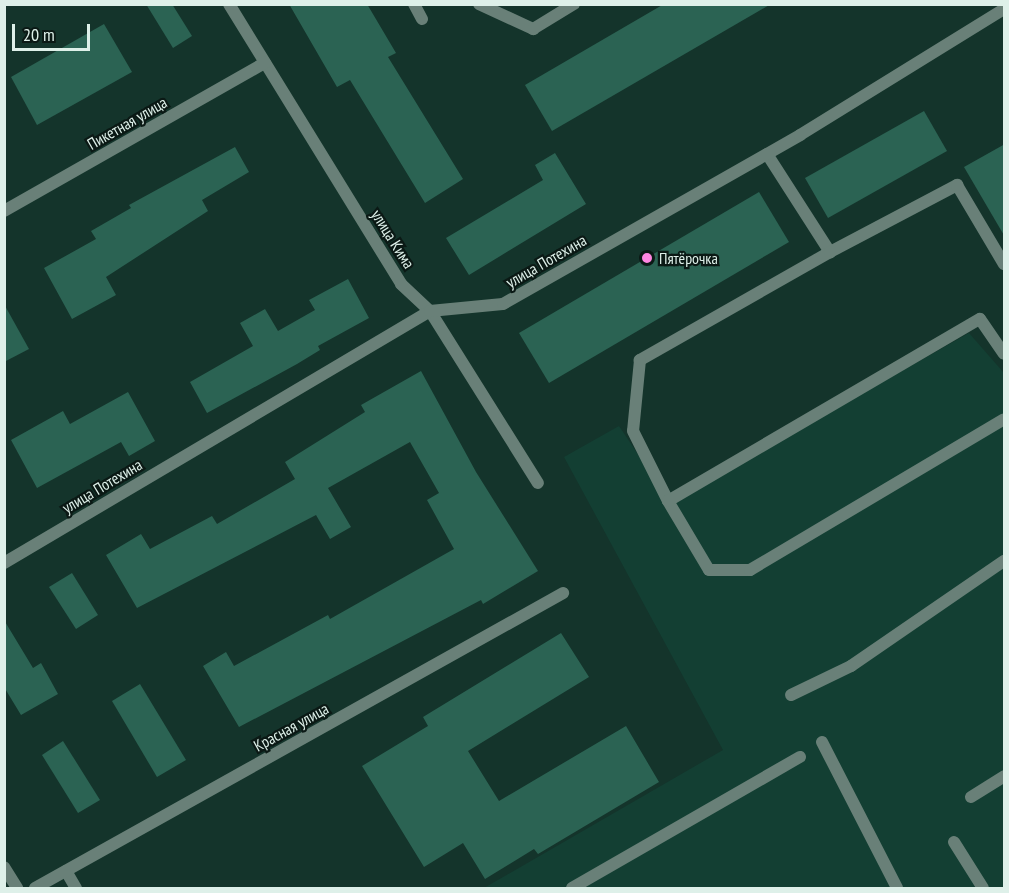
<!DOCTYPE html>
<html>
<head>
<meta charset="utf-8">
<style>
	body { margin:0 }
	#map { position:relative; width:1009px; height:893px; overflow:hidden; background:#14342b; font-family:"PT Sans Narrow",sans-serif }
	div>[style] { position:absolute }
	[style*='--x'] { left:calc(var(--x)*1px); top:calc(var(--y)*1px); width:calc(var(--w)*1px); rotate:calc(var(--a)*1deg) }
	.built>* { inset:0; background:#133f33 }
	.building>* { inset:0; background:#2b6353 }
	.service>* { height:12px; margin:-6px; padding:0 6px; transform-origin:6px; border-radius:6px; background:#698078 }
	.minor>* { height:12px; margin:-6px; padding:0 6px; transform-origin:6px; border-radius:6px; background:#698078 }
	.tertiary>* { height:12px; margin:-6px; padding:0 6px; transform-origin:6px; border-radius:6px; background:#698078 }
	.dots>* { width:16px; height:16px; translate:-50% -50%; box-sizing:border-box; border:3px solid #0b1915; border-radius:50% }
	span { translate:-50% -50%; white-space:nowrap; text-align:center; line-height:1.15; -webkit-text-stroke:4.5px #0b1915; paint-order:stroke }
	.street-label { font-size:16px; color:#def0e9 }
	.poi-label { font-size:16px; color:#def0e9 }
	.left { translate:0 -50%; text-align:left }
	.frame { position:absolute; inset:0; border:6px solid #def0e9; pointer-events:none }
	.scale { position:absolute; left:12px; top:24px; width:78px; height:27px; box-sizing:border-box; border:3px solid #def0e9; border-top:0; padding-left:8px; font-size:18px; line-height:21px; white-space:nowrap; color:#def0e9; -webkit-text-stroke:4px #0b1915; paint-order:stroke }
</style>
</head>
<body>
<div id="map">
	<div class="built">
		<div style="clip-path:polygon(969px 333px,1004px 373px,1004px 888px,484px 888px,723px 750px,564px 457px,619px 426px,670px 502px)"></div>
	</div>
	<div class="building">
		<div style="clip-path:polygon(146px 4px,172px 4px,192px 36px,173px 48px)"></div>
		<div style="clip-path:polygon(289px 4px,367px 4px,396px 53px,388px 57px,463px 179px,425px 203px,350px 80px,337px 87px)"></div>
		<div style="clip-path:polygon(664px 4px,771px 4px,552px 131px,525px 85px)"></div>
		<div style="clip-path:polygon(104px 24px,132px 72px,37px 125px,11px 77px)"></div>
		<div style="clip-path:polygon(924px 111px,947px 151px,828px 218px,805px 178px)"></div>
		<div style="clip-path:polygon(1005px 144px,1005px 237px,964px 167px)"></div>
		<div style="clip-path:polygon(235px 147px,249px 172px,202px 200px,208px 211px,106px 277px,116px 295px,72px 319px,44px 268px,96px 239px,91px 231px,131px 208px,129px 205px)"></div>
		<div style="clip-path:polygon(555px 153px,586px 204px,469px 275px,446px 238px,543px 180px,535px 165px)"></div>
		<div style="clip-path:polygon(759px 192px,789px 242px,549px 383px,519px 333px)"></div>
		<div style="clip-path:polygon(348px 279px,369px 318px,318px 346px,320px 350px,297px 364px,207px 413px,190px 382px,253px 346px,240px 323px,265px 309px,278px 331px,315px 310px,309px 300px)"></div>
		<div style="clip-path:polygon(4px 304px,29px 349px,4px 362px)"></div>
		<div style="clip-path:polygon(421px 371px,476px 472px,538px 571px,483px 604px,481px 600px,239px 727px,203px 666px,226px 652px,234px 666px,328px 615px,330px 619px,454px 549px,427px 500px,439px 493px,410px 442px,328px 488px,351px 527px,330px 539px,316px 515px,137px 608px,106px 555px,141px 534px,150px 549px,212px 516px,217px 524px,295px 479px,285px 462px,365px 412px,361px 405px)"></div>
		<div style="clip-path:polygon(128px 392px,155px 441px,129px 456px,121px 442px,37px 488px,11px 440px,63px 411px,70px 424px)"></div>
		<div style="clip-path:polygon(72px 573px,98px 615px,76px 629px,49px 587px)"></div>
		<div style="clip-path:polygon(4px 620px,33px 668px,41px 663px,58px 694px,21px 715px,4px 687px)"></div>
		<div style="clip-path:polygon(561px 633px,589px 677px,468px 751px,499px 801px,626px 726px,659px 782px,538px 854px,534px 849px,485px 879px,463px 843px,424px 867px,362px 766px,428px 726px,423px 717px)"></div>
		<div style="clip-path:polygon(140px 684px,186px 760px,157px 777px,112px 701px)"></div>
		<div style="clip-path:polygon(63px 741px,100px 800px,78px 813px,42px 755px)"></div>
	</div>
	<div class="service">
		<div style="--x:414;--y:4;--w:17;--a:62"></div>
		<div style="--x:479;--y:4;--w:60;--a:24.8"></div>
		<div style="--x:533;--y:29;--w:48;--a:-31.4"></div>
		<div style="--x:767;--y:154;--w:117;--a:57.3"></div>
		<div style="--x:830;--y:252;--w:219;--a:150.4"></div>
		<div style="--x:640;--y:360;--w:71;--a:95.6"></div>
		<div style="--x:633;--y:431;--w:78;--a:63.4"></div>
		<div style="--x:668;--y:501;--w:80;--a:59.3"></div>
		<div style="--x:709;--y:570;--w:41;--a:0"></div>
		<div style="--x:750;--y:570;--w:295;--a:-30.7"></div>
		<div style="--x:830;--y:252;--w:144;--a:-27.8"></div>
		<div style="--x:957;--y:185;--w:92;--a:59.3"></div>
		<div style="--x:668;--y:501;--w:361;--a:-30.3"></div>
		<div style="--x:980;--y:319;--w:42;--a:55.6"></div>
		<div style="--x:791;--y:695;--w:67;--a:-25.8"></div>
		<div style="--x:851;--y:666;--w:186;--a:-34.5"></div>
		<div style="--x:822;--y:742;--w:164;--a:62.8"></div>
		<div style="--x:971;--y:797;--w:39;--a:-32"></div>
		<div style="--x:954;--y:842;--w:54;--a:57.8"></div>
		<div style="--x:66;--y:871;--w:20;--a:60"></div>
		<div style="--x:572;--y:888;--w:263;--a:-29.9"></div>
	</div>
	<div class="minor">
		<div style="--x:229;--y:4;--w:329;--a:58.4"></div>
		<div style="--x:401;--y:284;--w:40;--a:43"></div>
		<div style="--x:430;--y:311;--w:203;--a:57.9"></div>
		<div style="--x:4;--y:211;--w:300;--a:-29.6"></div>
		<div style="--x:4;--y:563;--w:495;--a:-30.6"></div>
		<div style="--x:430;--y:311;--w:73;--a:-5.5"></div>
		<div style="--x:503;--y:304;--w:342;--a:-29.6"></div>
		<div style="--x:800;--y:135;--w:236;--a:-31.7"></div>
		<div style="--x:35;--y:888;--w:605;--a:-29.19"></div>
	</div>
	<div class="tertiary">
		<div style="--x:4;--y:867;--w:25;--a:58"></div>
	</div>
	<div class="dots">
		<div style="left:647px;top:258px;background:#fe86e1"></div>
	</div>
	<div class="street-label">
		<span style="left:127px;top:123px;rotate:-30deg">Пикетная улица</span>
		<span style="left:393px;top:239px;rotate:58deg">улица Кима</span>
		<span style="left:546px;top:261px;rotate:-30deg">улица Потехина</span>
		<span style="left:102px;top:486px;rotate:-31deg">улица Потехина</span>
		<span style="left:291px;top:727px;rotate:-29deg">Красная улица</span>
	</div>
	<div class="poi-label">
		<span class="left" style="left:659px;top:258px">Пятёрочка</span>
	</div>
	<div class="frame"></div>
	<div class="scale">20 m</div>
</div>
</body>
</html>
